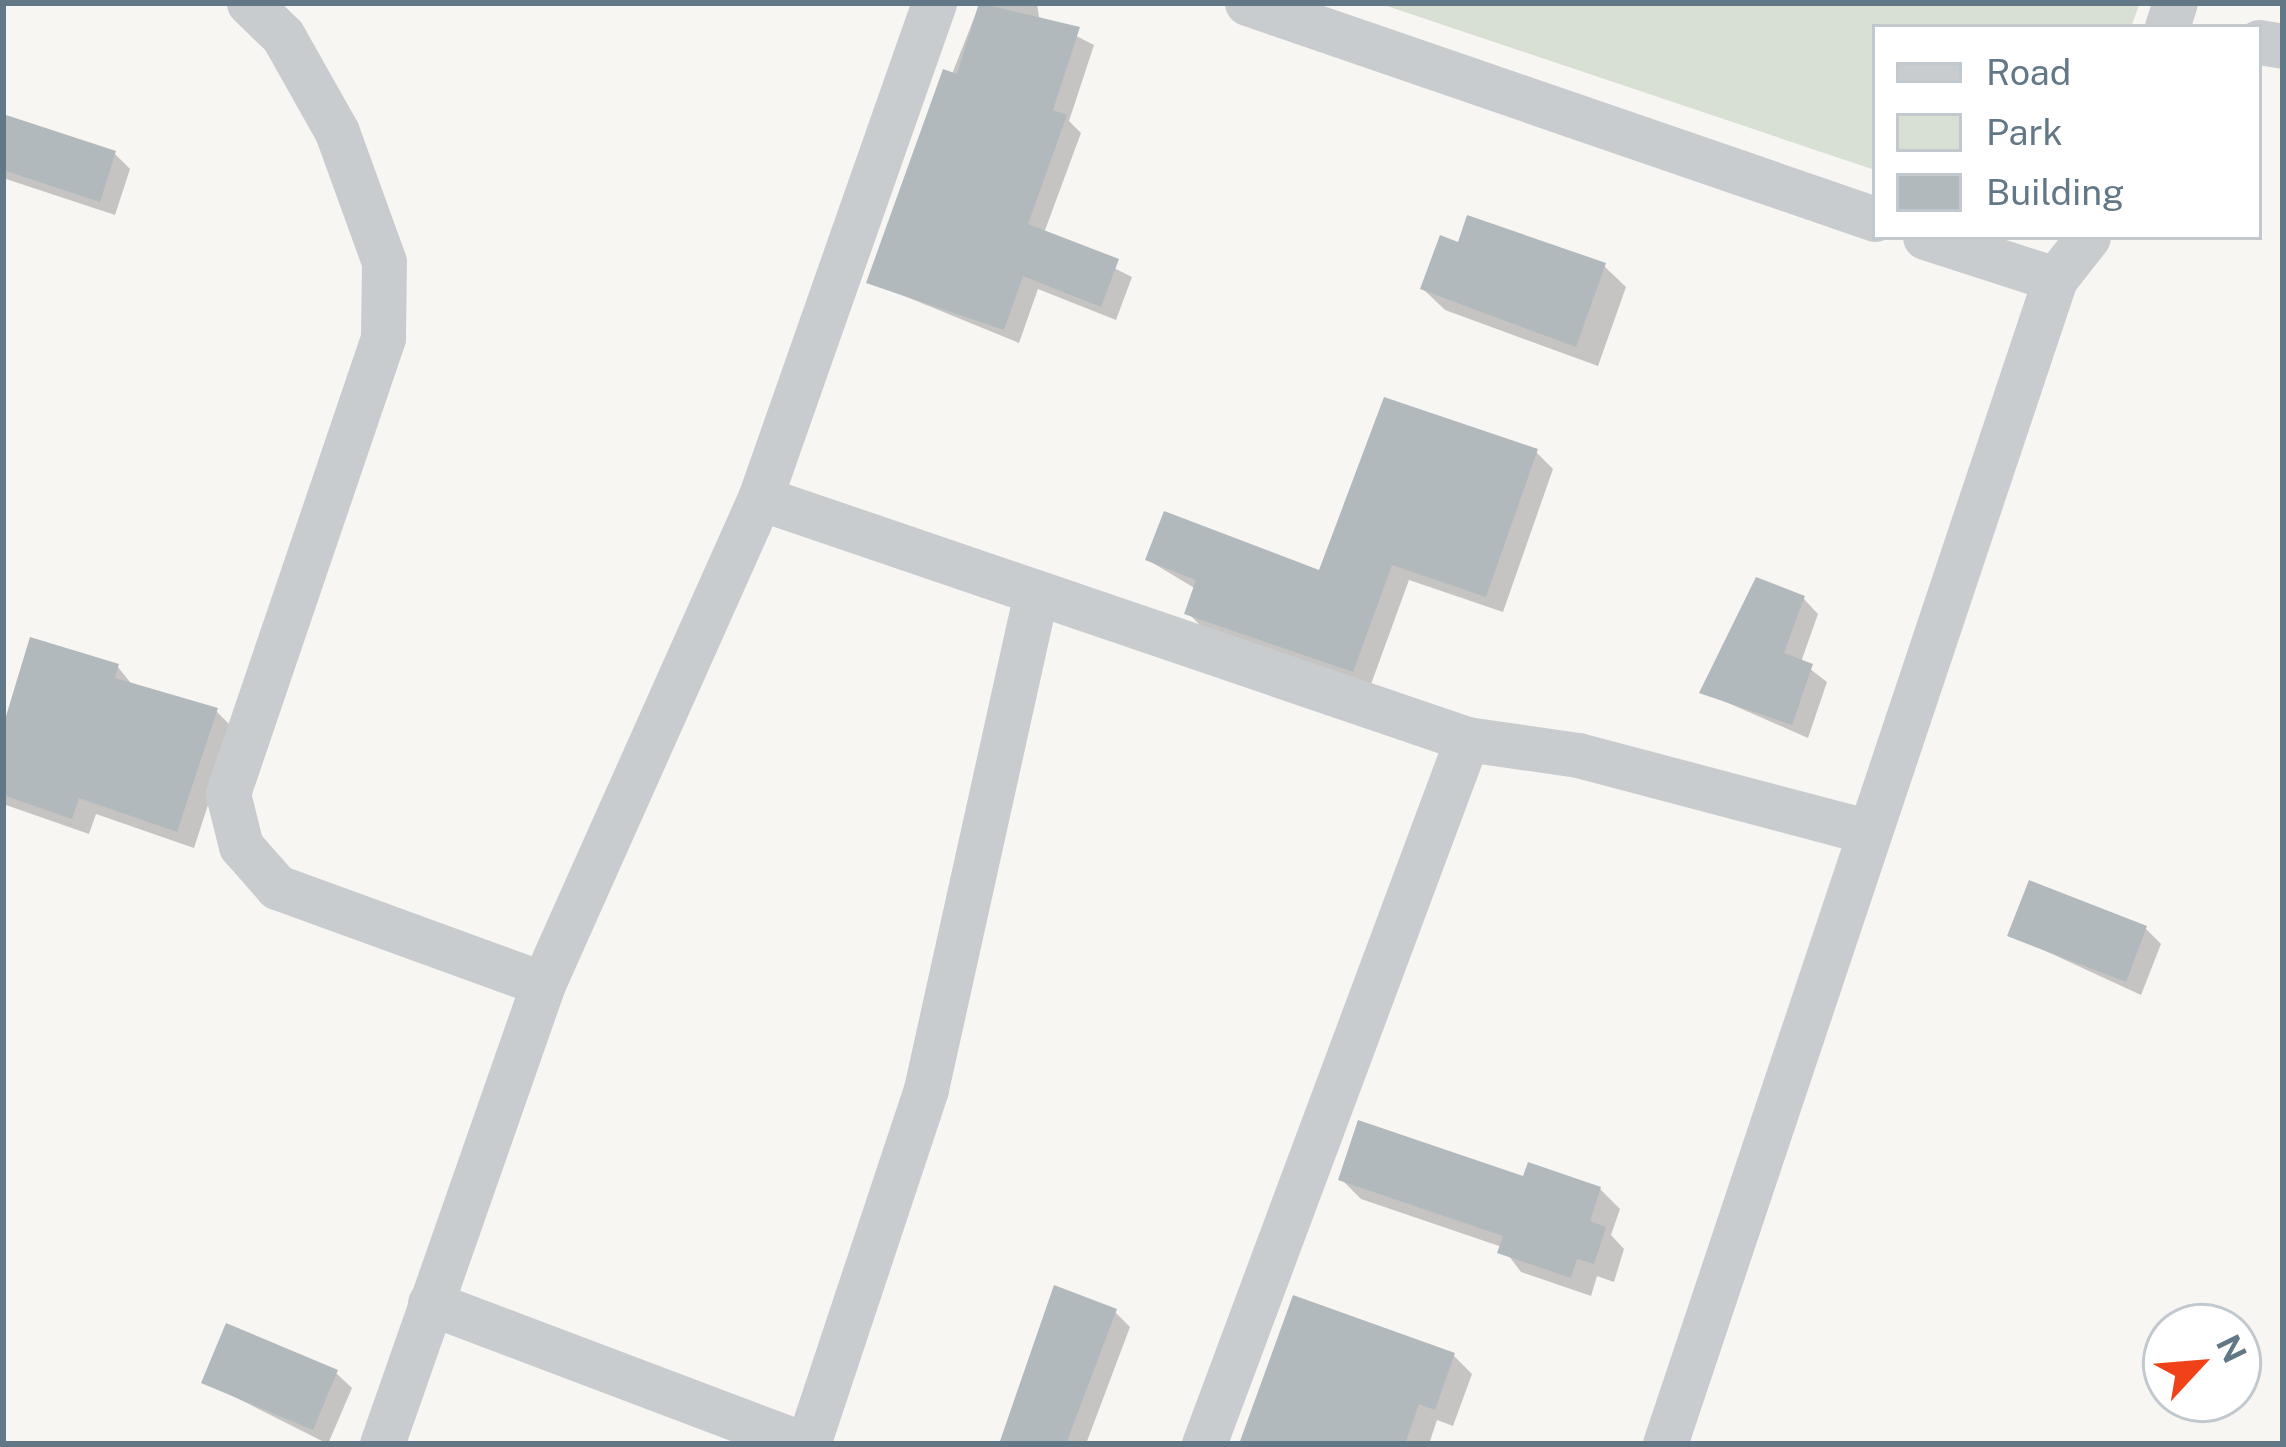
<!DOCTYPE html>
<html>
<head>
<meta charset="utf-8">
<style>
	body { margin:0 }
	#map { position:relative; width:2286px; height:1447px; overflow:hidden; background:#f7f6f3; font-family:"Public Sans",sans-serif }
	div>[style] { position:absolute }
	[style*='--x'] { left:calc(var(--x)*1px); top:calc(var(--y)*1px); width:calc(var(--w)*1px); rotate:calc(var(--a)*1deg) }
	.green>* { inset:0; background:#d8dfd3 }
	.shadow>* { inset:0; background:#0003 }
	.building>* { inset:0; background:#b1b9bd }
	.street>* { height:45px; margin:-22.5px; padding:0 22.5px; transform-origin:22.5px; border-radius:22.5px; background:#c9cccf }
	span { translate:-50% -50%; white-space:nowrap; text-align:center; line-height:1.15; -webkit-text-stroke:12px #fff; paint-order:stroke }
	.frame { position:absolute; inset:0; border:6px solid #637886; pointer-events:none }
	.legend { position:absolute; left:1872px; top:24px; width:390px; height:216px; box-sizing:border-box; background:#fff; border:3px solid #c1c9cf; margin:0; padding:15px 21px; list-style:none; font-size:36px; color:#637886 }
	.legend li { display:flex; align-items:center; gap:24px; height:60px }
	.legend b { width:60px; border:3px solid #c1c9cf }
	.north { position:absolute; left:2142px; top:1303px; width:120px; height:120px; box-sizing:border-box; background:#fff; border:3px solid #c1c9cf; border-radius:50%; rotate:64deg; font-size:33px; font-weight:700; line-height:48px; text-align:center; color:#637886 }
	.north::after { content:''; display:block; margin:auto; width:42px; height:54px; background:#f14118; clip-path:polygon(50% 0,100% 100%,50% 72%,0 100%) }
</style>
</head>
<body>
<div id="map">
	<div class="green">
		<div style="clip-path:polygon(1378px 3px,2140px 3px,2131px 27px,1875px 27px,1875px 170px)"></div>
	</div>
	<div class="shadow">
		<div style="clip-path:polygon(980px 3px,1037px 3px,1039px 17px,1094px 45px,1069px 121px,1081px 133px,1044px 233px,1132px 277px,1116px 320px,1038px 289px,1019px 343px,870px 282px)"></div>
		<div style="clip-path:polygon(3px 117px,114px 153px,130px 169px,115px 215px,3px 178px)"></div>
		<div style="clip-path:polygon(1460px 246px,1604px 266px,1626px 287px,1598px 366px,1445px 310px,1423px 289px)"></div>
		<div style="clip-path:polygon(1536px 452px,1553px 469px,1503px 612px,1409px 580px,1370px 687px,1205px 630px,1188px 613px,1196px 589px,1148px 560px,1321px 574px)"></div>
		<div style="clip-path:polygon(1803px 598px,1818px 614px,1801px 662px,1827px 682px,1808px 738px,1703px 692px)"></div>
		<div style="clip-path:polygon(117px 666px,134px 687px,216px 711px,233px 728px,194px 848px,96px 814px,89px 834px,3px 804px,3px 736px)"></div>
		<div style="clip-path:polygon(2146px 929px,2161px 944px,2141px 995px,2011px 935px)"></div>
		<div style="clip-path:polygon(1341px 1179px,1600px 1189px,1620px 1209px,1611px 1235px,1624px 1249px,1614px 1282px,1597px 1276px,1591px 1296px,1521px 1272px,1502px 1247px,1361px 1199px)"></div>
		<div style="clip-path:polygon(1115px 1312px,1130px 1327px,1086px 1444px,1002px 1444px)"></div>
		<div style="clip-path:polygon(1454px 1356px,1472px 1374px,1453px 1426px,1437px 1420px,1429px 1444px,1242px 1444px)"></div>
		<div style="clip-path:polygon(336px 1373px,352px 1388px,328px 1444px,205px 1382px)"></div>
	</div>
	<div class="building">
		<div style="clip-path:polygon(979px 3px,1080px 27px,1053px 110px,1067px 115px,1028px 224px,1119px 259px,1101px 307px,1023px 276px,1004px 330px,866px 283px,943px 69px,957px 74px)"></div>
		<div style="clip-path:polygon(3px 114px,116px 151px,100px 202px,3px 170px)"></div>
		<div style="clip-path:polygon(1467px 215px,1606px 263px,1576px 347px,1420px 289px,1440px 235px,1458px 242px)"></div>
		<div style="clip-path:polygon(1384px 397px,1538px 449px,1486px 597px,1392px 565px,1353px 672px,1184px 614px,1196px 580px,1145px 560px,1164px 511px,1319px 570px)"></div>
		<div style="clip-path:polygon(1756px 577px,1805px 596px,1784px 653px,1813px 664px,1792px 725px,1699px 693px)"></div>
		<div style="clip-path:polygon(30px 637px,119px 664px,115px 678px,218px 708px,177px 832px,79px 798px,72px 819px,3px 795px,3px 726px)"></div>
		<div style="clip-path:polygon(2029px 880px,2147px 926px,2126px 982px,2007px 936px)"></div>
		<div style="clip-path:polygon(1358px 1120px,1523px 1176px,1528px 1162px,1601px 1187px,1590px 1221px,1606px 1227px,1594px 1264px,1577px 1259px,1571px 1278px,1497px 1253px,1503px 1236px,1338px 1180px)"></div>
		<div style="clip-path:polygon(1054px 1285px,1117px 1309px,1066px 1444px,999px 1444px)"></div>
		<div style="clip-path:polygon(1293px 1295px,1455px 1353px,1435px 1410px,1419px 1404px,1405px 1444px,1239px 1444px)"></div>
		<div style="clip-path:polygon(226px 1323px,338px 1370px,313px 1430px,201px 1383px)"></div>
	</div>
	<div class="street">
		<div style="--x:249;--y:3;--w:47;--a:44.1"></div>
		<div style="--x:283;--y:36;--w:110;--a:60.6"></div>
		<div style="--x:337;--y:132;--w:138;--a:70.1"></div>
		<div style="--x:384;--y:262;--w:76;--a:90.8"></div>
		<div style="--x:383;--y:338;--w:482;--a:108.8"></div>
		<div style="--x:228;--y:794;--w:54;--a:76"></div>
		<div style="--x:241;--y:846;--w:55;--a:48.7"></div>
		<div style="--x:277;--y:887;--w:283;--a:20"></div>
		<div style="--x:1247;--y:3;--w:664;--a:18.98"></div>
		<div style="--x:2167;--y:27;--w:25;--a:-72"></div>
		<div style="--x:2259;--y:42;--w:24;--a:9"></div>
		<div style="--x:1925;--y:237;--w:137;--a:17.9"></div>
		<div style="--x:760;--y:498;--w:747;--a:18.82"></div>
		<div style="--x:1467;--y:739;--w:112;--a:8.2"></div>
		<div style="--x:1578;--y:755;--w:298;--a:14.8"></div>
		<div style="--x:430;--y:1303;--w:400;--a:20.7"></div>
		<div style="--x:382;--y:1444;--w:487;--a:-70.7"></div>
		<div style="--x:543;--y:984;--w:532;--a:-65.94"></div>
		<div style="--x:760;--y:498;--w:525;--a:-70.63"></div>
		<div style="--x:808;--y:1444;--w:374;--a:-71.6"></div>
		<div style="--x:926;--y:1089;--w:508;--a:-77.5"></div>
		<div style="--x:1204;--y:1444;--w:752;--a:-69.54"></div>
		<div style="--x:1665;--y:1444;--w:1229;--a:-71.49"></div>
		<div style="--x:2055;--y:279;--w:53;--a:-51.8"></div>
	</div>
	<div class="frame"></div>
	<ul class="legend">
	<li><b style="height:15px;background:#c9cccf"></b>Road</li>
	<li><b style="height:33px;background:#d8dfd3"></b>Park</li>
	<li><b style="height:33px;background:#b1b9bd"></b>Building</li>
	</ul>
	<div class="north">N</div>
</div>
</body>
</html>
